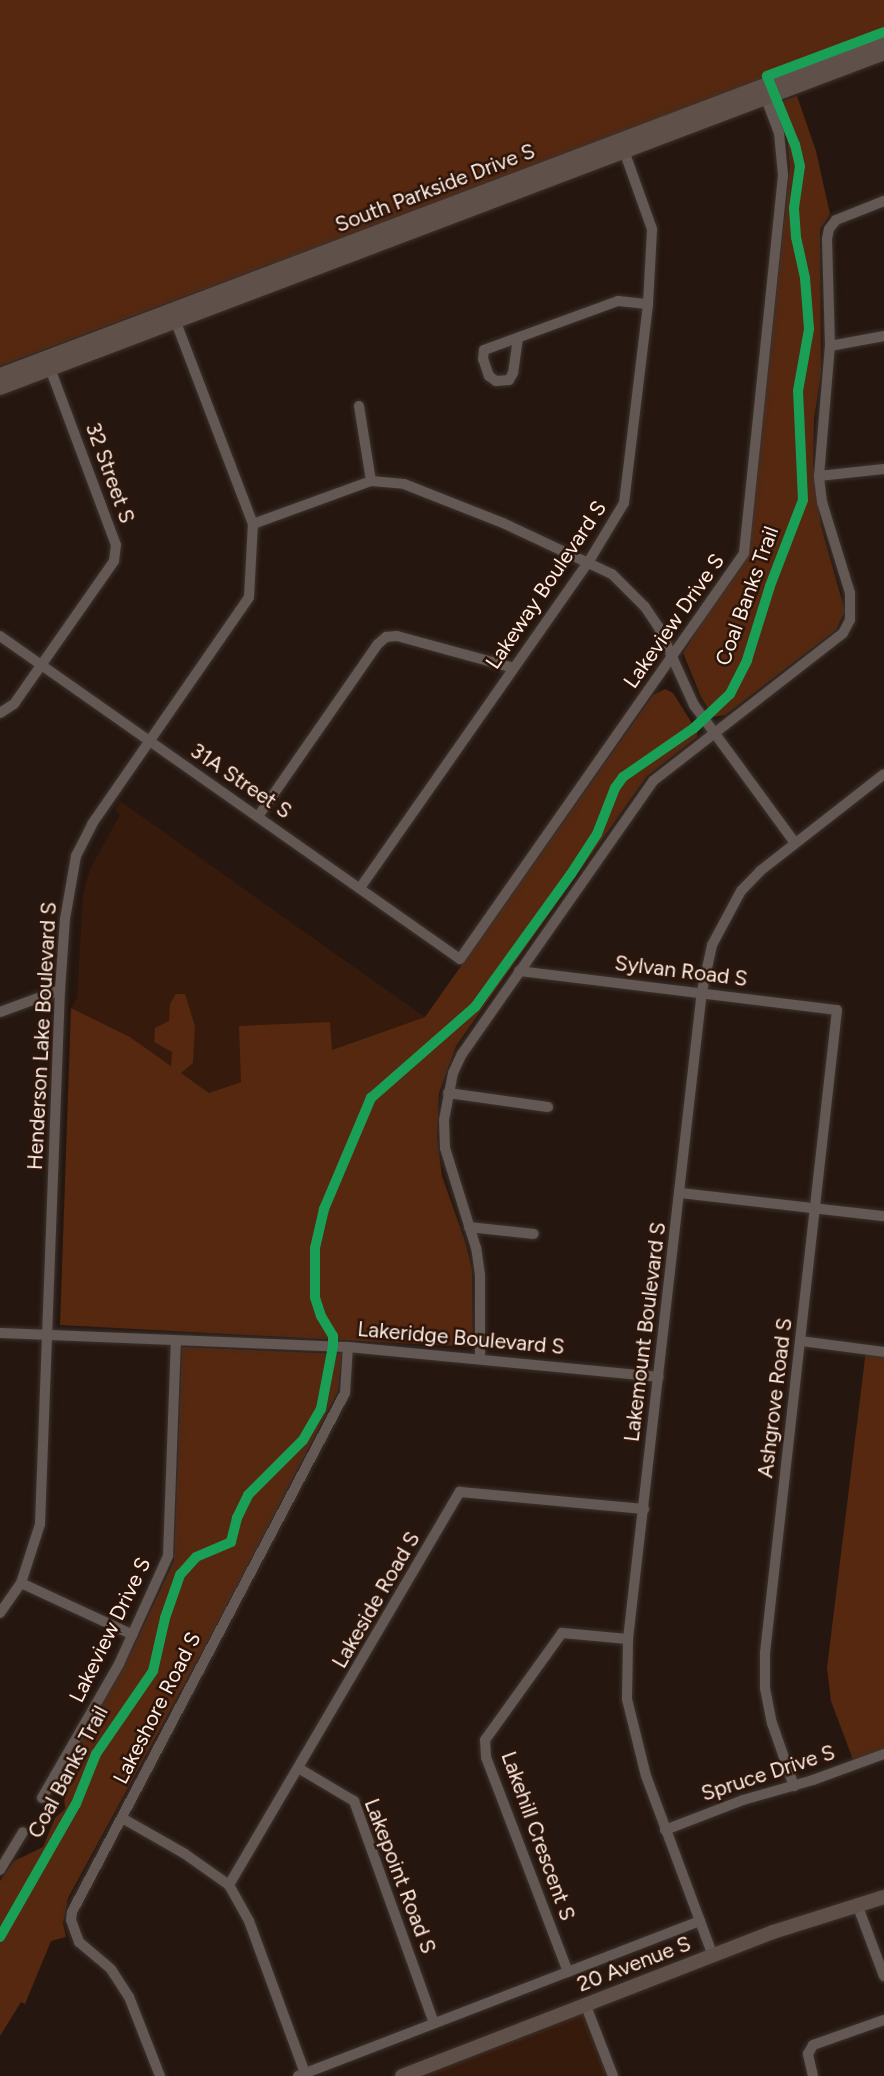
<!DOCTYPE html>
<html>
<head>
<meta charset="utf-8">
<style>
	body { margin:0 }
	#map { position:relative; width:884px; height:2076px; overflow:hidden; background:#251710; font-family:Figtree,sans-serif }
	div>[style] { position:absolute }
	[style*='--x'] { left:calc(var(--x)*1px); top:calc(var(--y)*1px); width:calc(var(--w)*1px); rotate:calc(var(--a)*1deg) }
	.built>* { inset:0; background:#361a0b }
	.green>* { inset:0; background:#562810 }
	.roads { filter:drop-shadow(0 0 2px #3d322d) drop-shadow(0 0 2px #3d322d) }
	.street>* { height:10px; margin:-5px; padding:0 5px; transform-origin:5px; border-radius:5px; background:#635853 }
	.secondary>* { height:14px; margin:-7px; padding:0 7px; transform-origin:7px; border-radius:7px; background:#5f5049 }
	.cycleway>* { height:10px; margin:-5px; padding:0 5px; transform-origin:5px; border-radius:5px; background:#1a9f57 }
	span { translate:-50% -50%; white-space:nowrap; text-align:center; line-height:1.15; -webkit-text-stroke:5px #2d1408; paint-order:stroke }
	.street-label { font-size:21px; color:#fdeee7 }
</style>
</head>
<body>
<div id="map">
	<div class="built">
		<div style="clip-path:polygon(120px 801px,320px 943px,425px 1017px,209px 1093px,130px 1037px,71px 1008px,77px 998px,83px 895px,90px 869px,120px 815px,115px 810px)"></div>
		<div style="clip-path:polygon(586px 2006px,613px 2076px,402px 2076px)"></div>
	</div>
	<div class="green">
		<div style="clip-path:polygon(0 0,884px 0,884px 34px,0 366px)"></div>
		<div style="clip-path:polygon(797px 96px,816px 151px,830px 214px,820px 229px,821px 373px,814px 419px,813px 465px,821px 526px,845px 611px,836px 630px,725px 715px,713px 717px,701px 697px,683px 653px,749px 547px,790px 167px,786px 130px,777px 103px)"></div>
		<div style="clip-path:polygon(665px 689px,673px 693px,697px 731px,697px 737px,647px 776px,456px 1046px,439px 1093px,437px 1138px,442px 1176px,466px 1244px,472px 1270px,473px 1347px,60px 1325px,71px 1008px,130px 1037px,171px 1066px,172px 1052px,154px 1042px,155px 1028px,169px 1021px,170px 1004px,176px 994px,185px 994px,195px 1026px,193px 1063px,181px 1073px,209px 1093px,241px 1082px,239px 1026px,330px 1022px,332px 1050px,425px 1017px,653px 695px)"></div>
		<div style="clip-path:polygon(182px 1347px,342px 1354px,338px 1391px,222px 1615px,68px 1898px,63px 1923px,66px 1937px,51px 1941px,25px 2004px,21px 2002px,0 2036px,0 1881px,14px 1861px,43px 1847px,55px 1818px,65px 1809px,63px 1780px,69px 1762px,125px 1665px,174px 1561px)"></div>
		<div style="clip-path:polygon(866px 1350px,884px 1352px,884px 1754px,855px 1765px,831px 1701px,827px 1668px)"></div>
	</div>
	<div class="roads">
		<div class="street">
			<div style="--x:518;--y:338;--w:35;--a:98"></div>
			<div style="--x:513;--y:373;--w:8;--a:120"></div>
			<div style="--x:509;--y:380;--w:13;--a:176"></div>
			<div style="--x:496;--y:381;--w:9;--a:-144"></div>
			<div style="--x:489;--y:376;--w:18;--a:-109"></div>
			<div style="--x:483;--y:359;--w:9;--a:-84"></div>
			<div style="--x:484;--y:350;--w:143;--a:-20.1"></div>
			<div style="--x:618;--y:301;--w:30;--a:6"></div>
			<div style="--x:830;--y:346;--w:55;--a:-10.5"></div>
			<div style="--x:359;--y:406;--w:76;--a:80.9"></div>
			<div style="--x:819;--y:476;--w:65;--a:-6.1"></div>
			<div style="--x:253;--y:524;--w:126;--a:-20"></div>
			<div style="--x:371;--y:481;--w:33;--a:5"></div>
			<div style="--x:404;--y:484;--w:106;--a:21.5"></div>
			<div style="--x:503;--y:523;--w:120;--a:25.1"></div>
			<div style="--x:612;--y:574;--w:47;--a:45"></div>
			<div style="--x:645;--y:607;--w:25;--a:56"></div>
			<div style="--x:659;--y:628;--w:85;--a:65.6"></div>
			<div style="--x:694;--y:705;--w:171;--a:53.8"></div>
			<div style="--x:0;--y:636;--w:562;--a:35.08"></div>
			<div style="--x:460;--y:959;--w:495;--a:-55"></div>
			<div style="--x:744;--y:553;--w:380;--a:-84.1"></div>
			<div style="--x:783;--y:175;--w:42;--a:-95.4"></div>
			<div style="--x:779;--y:133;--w:43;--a:-110.6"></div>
			<div style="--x:0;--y:713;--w:17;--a:-33"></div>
			<div style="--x:14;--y:704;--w:174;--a:-55"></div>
			<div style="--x:114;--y:561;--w:16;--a:-83"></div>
			<div style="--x:116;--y:545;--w:191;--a:-110.5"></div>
			<div style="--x:259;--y:815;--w:208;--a:-55.2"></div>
			<div style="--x:378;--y:644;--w:11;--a:-41"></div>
			<div style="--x:386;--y:637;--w:11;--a:-5"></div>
			<div style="--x:397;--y:636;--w:121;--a:15.3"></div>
			<div style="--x:360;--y:888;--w:399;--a:-55"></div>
			<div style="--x:589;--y:561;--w:68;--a:-58.9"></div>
			<div style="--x:624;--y:503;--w:200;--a:-83.1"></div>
			<div style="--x:648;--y:304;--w:75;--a:-86.9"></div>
			<div style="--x:652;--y:229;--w:86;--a:-109.7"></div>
			<div style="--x:519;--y:971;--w:320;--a:7"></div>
			<div style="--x:837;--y:1010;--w:647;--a:96.39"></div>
			<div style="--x:765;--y:1653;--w:35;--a:90"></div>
			<div style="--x:765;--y:1688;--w:36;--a:79"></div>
			<div style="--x:772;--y:1723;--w:67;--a:70.8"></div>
			<div style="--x:0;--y:1012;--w:64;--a:-20.1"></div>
			<div style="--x:448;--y:1093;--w:101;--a:8"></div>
			<div style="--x:681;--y:1193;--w:204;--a:6.5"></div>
			<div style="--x:469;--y:1227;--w:65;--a:6.1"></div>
			<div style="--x:0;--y:1333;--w:348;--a:2.3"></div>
			<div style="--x:348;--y:1347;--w:312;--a:5.5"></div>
			<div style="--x:801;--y:1341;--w:84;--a:7.5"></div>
			<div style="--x:480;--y:1359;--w:84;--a:-90"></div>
			<div style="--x:480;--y:1275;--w:27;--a:-98"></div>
			<div style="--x:476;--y:1248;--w:105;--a:-107.2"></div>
			<div style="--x:445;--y:1148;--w:28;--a:-92"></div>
			<div style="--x:444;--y:1120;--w:48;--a:-79.2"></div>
			<div style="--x:453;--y:1073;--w:21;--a:-65"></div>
			<div style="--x:462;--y:1054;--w:333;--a:-55"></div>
			<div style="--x:653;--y:781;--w:241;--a:-37.9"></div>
			<div style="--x:843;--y:633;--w:15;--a:-62"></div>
			<div style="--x:850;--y:620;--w:27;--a:-90"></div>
			<div style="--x:850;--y:593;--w:95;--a:-107.1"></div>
			<div style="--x:822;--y:502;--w:26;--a:-97"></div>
			<div style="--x:819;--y:476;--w:130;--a:-85.2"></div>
			<div style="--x:830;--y:346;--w:107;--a:-91.6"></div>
			<div style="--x:827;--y:239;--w:10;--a:-79"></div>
			<div style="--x:829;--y:229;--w:11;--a:-52"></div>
			<div style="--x:836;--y:220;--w:52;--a:-21.6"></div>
			<div style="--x:21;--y:1583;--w:123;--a:24.9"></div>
			<div style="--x:0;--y:1613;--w:37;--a:-55"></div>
			<div style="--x:21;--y:1583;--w:62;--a:-72.1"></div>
			<div style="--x:40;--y:1524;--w:534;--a:-87.86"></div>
			<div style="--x:60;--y:990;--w:71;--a:-86"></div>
			<div style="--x:65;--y:919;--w:64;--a:-80.1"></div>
			<div style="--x:76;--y:856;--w:36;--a:-63"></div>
			<div style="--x:92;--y:824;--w:276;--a:-55.3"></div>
			<div style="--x:249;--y:597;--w:73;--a:-86.9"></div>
			<div style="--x:253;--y:524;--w:222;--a:-110.9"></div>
			<div style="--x:300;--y:1769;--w:63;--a:30.7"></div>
			<div style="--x:354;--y:1801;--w:236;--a:70.2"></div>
			<div style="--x:42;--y:1798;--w:155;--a:-60.1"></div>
			<div style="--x:119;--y:1664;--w:119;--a:-65.6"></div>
			<div style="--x:168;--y:1556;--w:215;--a:-87.9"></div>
			<div style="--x:122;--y:1818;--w:73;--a:29.7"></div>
			<div style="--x:185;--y:1854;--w:54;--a:35.2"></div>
			<div style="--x:229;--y:1885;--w:41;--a:60.9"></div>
			<div style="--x:249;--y:1921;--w:165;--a:69.8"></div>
			<div style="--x:665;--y:1830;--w:84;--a:-21"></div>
			<div style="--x:743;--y:1800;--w:73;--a:-15.9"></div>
			<div style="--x:813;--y:1780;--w:76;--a:-20.1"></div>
			<div style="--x:0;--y:1870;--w:44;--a:-58.8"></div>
			<div style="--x:229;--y:1885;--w:456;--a:-59.6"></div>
			<div style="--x:460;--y:1492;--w:185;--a:5.3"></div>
			<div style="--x:858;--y:1907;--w:74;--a:69.4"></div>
			<div style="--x:713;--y:1956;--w:192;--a:-110.4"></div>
			<div style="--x:646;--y:1776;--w:79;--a:-103.9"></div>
			<div style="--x:627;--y:1699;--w:60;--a:-89"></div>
			<div style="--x:628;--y:1639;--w:652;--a:-83.49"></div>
			<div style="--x:702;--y:991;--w:47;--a:-77.7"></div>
			<div style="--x:712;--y:945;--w:61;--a:-61.8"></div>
			<div style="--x:741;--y:891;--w:28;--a:-46"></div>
			<div style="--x:760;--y:871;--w:157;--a:-38"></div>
			<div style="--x:568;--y:1972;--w:230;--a:-110.9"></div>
			<div style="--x:486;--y:1757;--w:17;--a:-93"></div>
			<div style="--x:485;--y:1740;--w:132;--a:-54.3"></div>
			<div style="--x:562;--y:1633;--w:66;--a:5.2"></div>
			<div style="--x:586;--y:2006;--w:75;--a:68.9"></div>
			<div style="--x:160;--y:2076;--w:85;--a:-111.4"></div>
			<div style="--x:129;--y:1997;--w:33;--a:-123"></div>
			<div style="--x:111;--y:1969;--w:42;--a:-139.8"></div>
			<div style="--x:79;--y:1942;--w:23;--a:-110"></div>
			<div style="--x:71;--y:1920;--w:8;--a:-83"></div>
			<div style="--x:72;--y:1912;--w:586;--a:-62.26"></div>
			<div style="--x:345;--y:1393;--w:46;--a:-86.3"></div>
			<div style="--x:298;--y:2076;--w:431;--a:-21.1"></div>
			<div style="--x:813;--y:2076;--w:23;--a:-103"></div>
			<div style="--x:808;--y:2054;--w:10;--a:-61"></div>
			<div style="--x:813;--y:2045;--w:75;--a:-19.4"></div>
		</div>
		<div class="secondary">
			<div style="--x:0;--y:375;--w:945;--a:-20.75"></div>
			<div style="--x:0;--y:388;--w:945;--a:-20.75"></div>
			<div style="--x:402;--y:2076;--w:398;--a:-21.2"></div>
			<div style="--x:773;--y:1932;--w:116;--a:-17.5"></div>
		</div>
	</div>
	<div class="cycleway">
		<div style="--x:0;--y:1937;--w:153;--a:-60.3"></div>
		<div style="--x:76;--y:1804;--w:54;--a:-68.2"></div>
		<div style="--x:96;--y:1754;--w:101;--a:-55.5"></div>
		<div style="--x:153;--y:1671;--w:54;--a:-77.2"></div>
		<div style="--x:165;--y:1618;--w:46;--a:-70.8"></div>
		<div style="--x:180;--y:1575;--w:24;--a:-48"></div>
		<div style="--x:196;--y:1557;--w:38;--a:-23"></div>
		<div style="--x:231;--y:1542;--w:25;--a:-76"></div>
		<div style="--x:237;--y:1518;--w:25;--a:-64"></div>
		<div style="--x:248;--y:1495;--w:78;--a:-45"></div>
		<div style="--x:303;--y:1440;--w:36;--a:-60"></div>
		<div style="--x:321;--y:1409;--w:64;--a:-79.2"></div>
		<div style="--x:333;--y:1346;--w:10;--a:-90"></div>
		<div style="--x:333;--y:1336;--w:23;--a:-121"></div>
		<div style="--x:321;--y:1316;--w:20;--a:-108"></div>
		<div style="--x:315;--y:1297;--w:49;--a:-90"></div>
		<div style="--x:315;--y:1248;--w:40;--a:-77"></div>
		<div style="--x:324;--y:1209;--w:121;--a:-67.1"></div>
		<div style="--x:371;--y:1098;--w:138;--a:-41.2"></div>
		<div style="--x:475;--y:1007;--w:164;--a:-54.2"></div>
		<div style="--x:571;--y:874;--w:48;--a:-57"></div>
		<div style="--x:597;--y:834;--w:49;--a:-68.6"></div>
		<div style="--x:615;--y:788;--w:14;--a:-54"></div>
		<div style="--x:623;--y:777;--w:86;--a:-34.6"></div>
		<div style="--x:694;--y:728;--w:50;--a:-43.4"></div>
		<div style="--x:730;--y:694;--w:38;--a:-63"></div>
		<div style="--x:747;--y:660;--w:77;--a:-72.7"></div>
		<div style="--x:770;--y:586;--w:92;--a:-69"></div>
		<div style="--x:803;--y:500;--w:109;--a:-92.6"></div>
		<div style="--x:798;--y:391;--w:63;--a:-79.9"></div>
		<div style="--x:809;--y:329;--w:51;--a:-94.5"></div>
		<div style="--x:805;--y:278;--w:42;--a:-102.4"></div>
		<div style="--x:796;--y:237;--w:29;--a:-94"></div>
		<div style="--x:794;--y:208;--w:42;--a:-81.9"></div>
		<div style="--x:800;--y:166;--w:22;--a:-103"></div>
		<div style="--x:795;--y:145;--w:74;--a:-112.1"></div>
		<div style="--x:767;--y:76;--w:125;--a:-20.6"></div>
	</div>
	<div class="street-label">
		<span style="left:435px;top:188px;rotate:-21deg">South Parkside Drive S</span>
		<span style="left:110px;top:473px;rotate:70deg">32 Street S</span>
		<span style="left:546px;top:585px;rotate:-56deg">Lakeway Boulevard S</span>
		<span style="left:747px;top:596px;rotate:-70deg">Coal Banks Trail</span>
		<span style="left:674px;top:621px;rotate:-55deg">Lakeview Drive S</span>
		<span style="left:241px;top:781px;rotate:34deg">31A Street S</span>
		<span style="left:681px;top:971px;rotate:7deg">Sylvan Road S</span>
		<span style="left:42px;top:1036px;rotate:-87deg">Henderson Lake Boulevard S</span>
		<span style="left:645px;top:1332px;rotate:-83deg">Lakemount Boulevard S</span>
		<span style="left:461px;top:1338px;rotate:5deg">Lakeridge Boulevard S</span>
		<span style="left:775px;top:1398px;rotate:-83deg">Ashgrove Road S</span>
		<span style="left:376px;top:1600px;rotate:-60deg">Lakeside Road S</span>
		<span style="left:110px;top:1630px;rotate:-64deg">Lakeview Drive S</span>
		<span style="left:157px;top:1708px;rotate:-63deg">Lakeshore Road S</span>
		<span style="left:68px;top:1772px;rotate:-62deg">Coal Banks Trail</span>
		<span style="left:768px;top:1773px;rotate:-18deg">Spruce Drive S</span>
		<span style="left:538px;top:1836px;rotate:70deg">Lakehill Crescent S</span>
		<span style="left:400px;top:1876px;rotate:69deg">Lakepoint Road S</span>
		<span style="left:634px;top:1964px;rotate:-21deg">20 Avenue S</span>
	</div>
</div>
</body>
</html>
